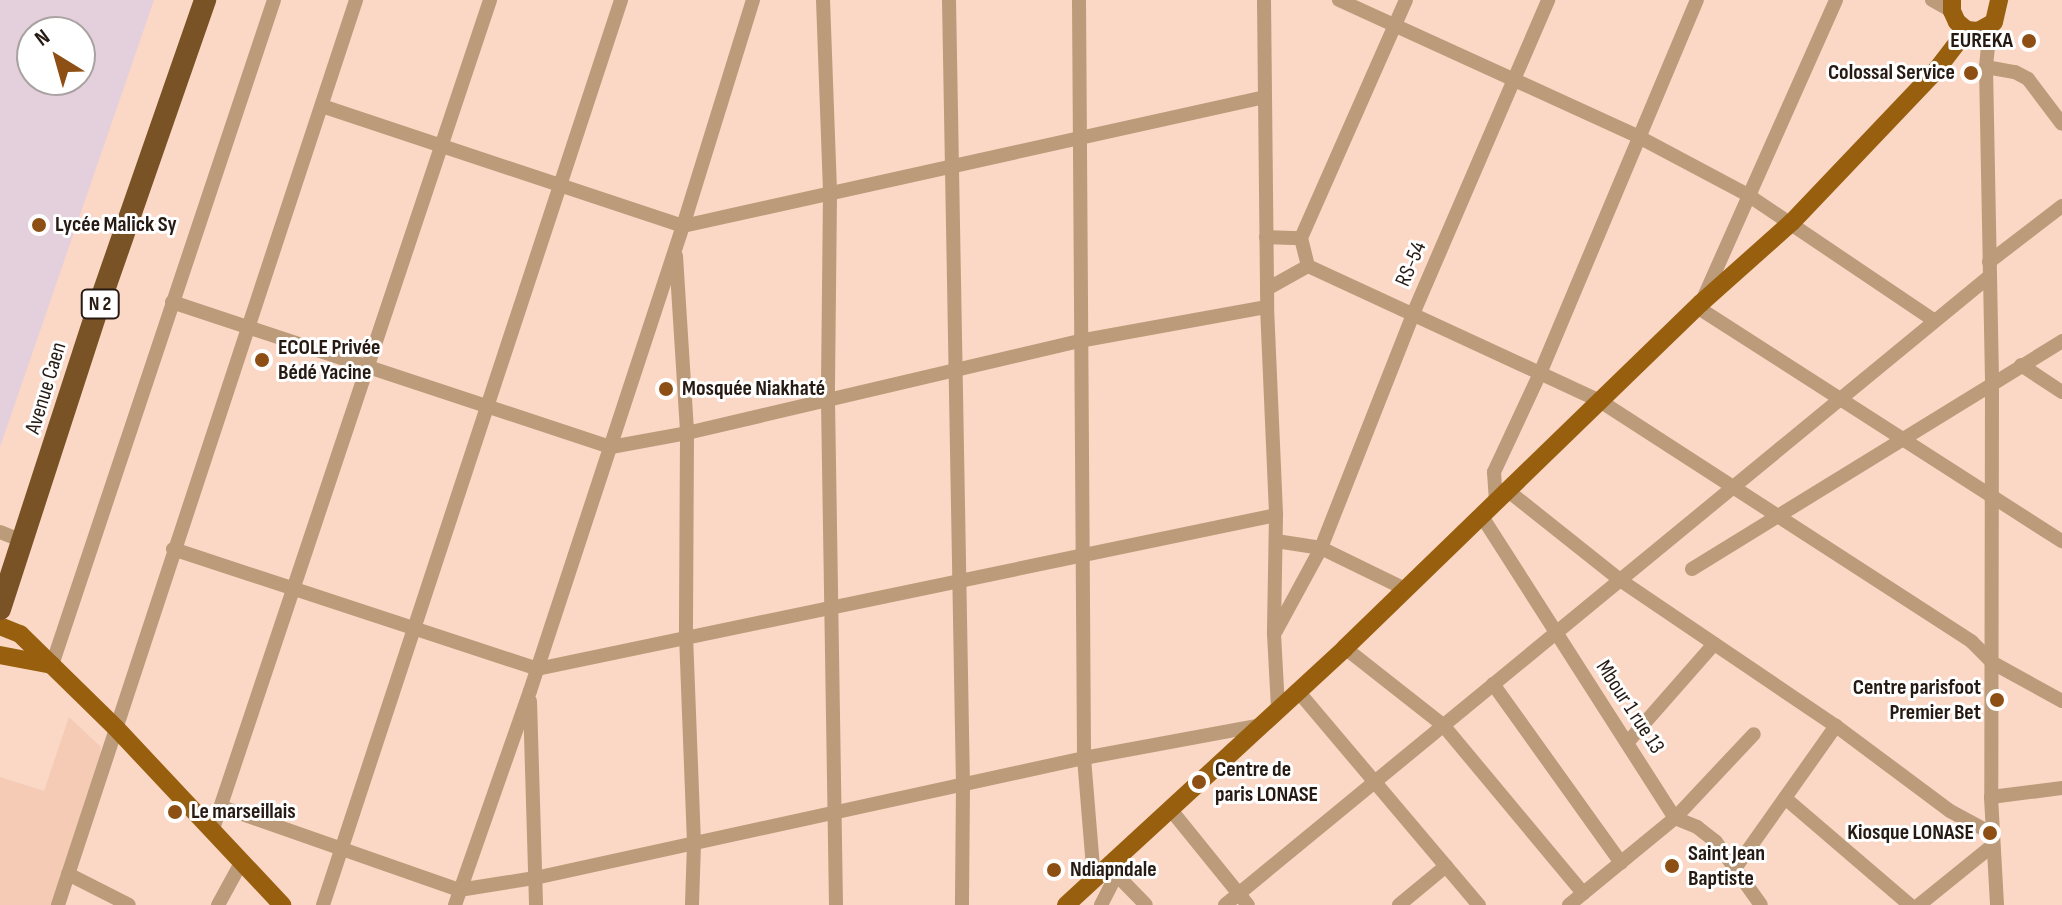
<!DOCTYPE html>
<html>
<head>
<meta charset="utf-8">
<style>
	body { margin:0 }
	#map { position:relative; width:2062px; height:905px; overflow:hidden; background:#fbd7c5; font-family:"Sofia Sans Condensed",sans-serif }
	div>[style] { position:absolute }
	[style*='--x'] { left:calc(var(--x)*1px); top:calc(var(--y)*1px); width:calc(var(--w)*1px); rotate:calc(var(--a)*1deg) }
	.built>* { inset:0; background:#f5cbb5 }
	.education>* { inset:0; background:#e4cfdd }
	.minor>* { height:14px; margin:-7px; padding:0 7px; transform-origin:7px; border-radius:7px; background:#bb9b7a }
	.major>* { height:18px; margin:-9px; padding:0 9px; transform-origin:9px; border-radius:9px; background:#98600e }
	.highway>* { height:22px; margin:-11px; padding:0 11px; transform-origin:11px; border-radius:11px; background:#795325 }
	.dots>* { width:22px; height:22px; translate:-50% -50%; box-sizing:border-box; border:4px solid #fff; border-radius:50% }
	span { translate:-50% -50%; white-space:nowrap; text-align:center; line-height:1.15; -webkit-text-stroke:6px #fff; paint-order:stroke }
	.shield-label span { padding:2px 6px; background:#fff; border:2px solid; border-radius:6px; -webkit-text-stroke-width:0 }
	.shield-label { font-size:20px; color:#261a13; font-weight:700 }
	.poi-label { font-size:22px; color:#261a13; font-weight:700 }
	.right { translate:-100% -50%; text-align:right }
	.left { translate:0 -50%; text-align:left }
	.street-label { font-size:22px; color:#261a13 }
	.north { position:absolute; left:16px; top:16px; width:80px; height:80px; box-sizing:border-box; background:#fff; border:2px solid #a8a3a1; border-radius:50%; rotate:323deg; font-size:22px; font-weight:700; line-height:32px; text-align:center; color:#261a13 }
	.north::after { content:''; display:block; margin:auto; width:28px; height:36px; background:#8e4f14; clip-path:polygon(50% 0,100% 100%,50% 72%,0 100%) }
</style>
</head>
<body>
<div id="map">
	<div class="built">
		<div style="clip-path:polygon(69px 717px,100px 746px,101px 754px,55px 905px,0 905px,0 777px,44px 791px)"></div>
	</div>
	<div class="education">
		<div style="clip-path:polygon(evenodd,0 0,154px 0,0 447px,0 0,32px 32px,80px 32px,80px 80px,32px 80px,32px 32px)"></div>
	</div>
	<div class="minor">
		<div style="--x:823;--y:0;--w:194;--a:87.9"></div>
		<div style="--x:830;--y:194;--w:207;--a:90.6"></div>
		<div style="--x:828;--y:401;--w:504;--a:89.09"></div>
		<div style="--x:949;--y:0;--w:785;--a:88.98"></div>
		<div style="--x:963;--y:785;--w:120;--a:90.5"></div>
		<div style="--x:1079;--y:0;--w:758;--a:89.62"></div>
		<div style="--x:1084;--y:758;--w:122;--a:85.3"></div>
		<div style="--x:1264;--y:0;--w:307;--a:89.4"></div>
		<div style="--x:1267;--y:307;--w:208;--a:87.5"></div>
		<div style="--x:1276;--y:515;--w:119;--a:91"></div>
		<div style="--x:1274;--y:634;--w:75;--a:86.9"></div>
		<div style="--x:1339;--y:0;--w:328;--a:24.5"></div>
		<div style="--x:1637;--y:136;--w:126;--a:28"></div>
		<div style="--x:1748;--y:195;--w:225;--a:34"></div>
		<div style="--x:1932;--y:0;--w:23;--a:29"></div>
		<div style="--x:1990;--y:26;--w:41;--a:95.6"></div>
		<div style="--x:1986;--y:67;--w:316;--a:88.9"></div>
		<div style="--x:1992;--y:383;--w:414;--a:90.1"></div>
		<div style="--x:1991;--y:797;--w:108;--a:86.8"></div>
		<div style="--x:1986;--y:67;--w:29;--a:10"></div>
		<div style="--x:2015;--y:72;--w:15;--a:28"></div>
		<div style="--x:2028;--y:79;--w:56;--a:52.9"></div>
		<div style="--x:322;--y:106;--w:380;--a:18.4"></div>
		<div style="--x:683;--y:226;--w:596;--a:-12.5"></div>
		<div style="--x:1266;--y:237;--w:35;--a:2"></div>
		<div style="--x:1301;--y:238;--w:29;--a:76"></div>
		<div style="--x:1308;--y:266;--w:322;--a:24.8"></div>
		<div style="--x:1600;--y:401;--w:443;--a:32.9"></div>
		<div style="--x:1972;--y:642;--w:30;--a:45"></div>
		<div style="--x:1993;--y:663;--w:79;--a:28.8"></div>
		<div style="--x:1301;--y:238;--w:260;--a:-66.2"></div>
		<div style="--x:676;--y:256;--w:177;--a:86.4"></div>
		<div style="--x:687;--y:433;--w:202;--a:90.3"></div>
		<div style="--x:686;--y:635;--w:209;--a:87.8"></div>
		<div style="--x:694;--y:844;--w:61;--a:91.9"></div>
		<div style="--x:1989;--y:262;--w:92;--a:-37.5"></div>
		<div style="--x:1267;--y:289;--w:47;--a:-29.3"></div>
		<div style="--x:1703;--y:299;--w:327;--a:-66"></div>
		<div style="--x:172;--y:302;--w:462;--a:18.3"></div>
		<div style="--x:611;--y:447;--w:77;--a:-10.4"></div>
		<div style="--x:687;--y:433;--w:403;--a:-13.2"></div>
		<div style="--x:1079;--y:341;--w:191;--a:-10.3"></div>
		<div style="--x:1697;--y:307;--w:434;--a:32.7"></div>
		<div style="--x:2021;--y:365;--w:49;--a:33.4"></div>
		<div style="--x:1507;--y:490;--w:144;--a:38.5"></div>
		<div style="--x:1620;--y:580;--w:261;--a:34.1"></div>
		<div style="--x:1836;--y:726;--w:142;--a:36.7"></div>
		<div style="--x:1950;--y:811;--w:49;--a:28.1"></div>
		<div style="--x:1496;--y:501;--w:29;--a:-94"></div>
		<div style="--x:1494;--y:472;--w:111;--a:-65"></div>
		<div style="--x:1541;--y:371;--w:402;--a:-67.2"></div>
		<div style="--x:1481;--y:515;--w:360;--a:57.4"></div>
		<div style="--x:1675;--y:818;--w:24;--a:22"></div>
		<div style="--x:1697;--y:827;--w:24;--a:38"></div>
		<div style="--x:1716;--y:842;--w:77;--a:54.5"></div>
		<div style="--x:0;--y:532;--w:27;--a:22"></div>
		<div style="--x:1276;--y:541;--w:46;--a:8.8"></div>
		<div style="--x:1321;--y:548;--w:93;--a:26"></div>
		<div style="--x:173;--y:549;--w:383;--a:18.2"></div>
		<div style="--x:537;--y:669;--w:755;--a:-11.77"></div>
		<div style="--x:1692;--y:569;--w:435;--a:-31.6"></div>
		<div style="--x:1276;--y:631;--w:94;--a:-61.5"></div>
		<div style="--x:1321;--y:548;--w:251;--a:-68.5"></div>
		<div style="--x:1413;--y:314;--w:342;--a:-66.7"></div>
		<div style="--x:1345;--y:648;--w:125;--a:38.2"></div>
		<div style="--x:1443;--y:725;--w:219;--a:50.2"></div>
		<div style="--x:52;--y:665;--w:701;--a:-71.54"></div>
		<div style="--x:1493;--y:684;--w:220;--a:54.4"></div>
		<div style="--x:1297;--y:690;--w:282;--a:49.8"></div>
		<div style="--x:530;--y:701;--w:204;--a:88.3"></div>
		<div style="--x:1627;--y:743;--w:132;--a:-48.7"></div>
		<div style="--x:1991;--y:797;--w:72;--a:-7.2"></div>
		<div style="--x:1785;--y:798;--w:165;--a:40.6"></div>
		<div style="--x:222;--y:807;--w:251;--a:19.3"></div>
		<div style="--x:459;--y:890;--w:77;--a:-9"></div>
		<div style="--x:535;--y:878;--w:562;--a:-12.33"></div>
		<div style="--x:1084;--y:758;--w:176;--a:-10.5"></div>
		<div style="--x:1171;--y:810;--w:122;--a:51"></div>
		<div style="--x:212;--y:832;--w:877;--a:-71.52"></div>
		<div style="--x:1108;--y:866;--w:54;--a:45.7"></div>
		<div style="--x:1736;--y:867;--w:173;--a:-54.7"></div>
		<div style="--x:68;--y:874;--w:68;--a:26.9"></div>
		<div style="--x:58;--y:905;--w:953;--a:-71.77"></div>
		<div style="--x:218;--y:905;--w:48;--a:-61.3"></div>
		<div style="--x:323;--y:905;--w:953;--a:-71.77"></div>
		<div style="--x:455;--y:905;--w:227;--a:-70.7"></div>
		<div style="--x:530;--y:691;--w:490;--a:-71.8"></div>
		<div style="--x:683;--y:226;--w:237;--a:-72.8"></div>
		<div style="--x:1101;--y:905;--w:34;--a:-63"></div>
		<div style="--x:1225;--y:905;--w:990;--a:-39.43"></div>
		<div style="--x:1399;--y:905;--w:61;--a:-39.7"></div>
		<div style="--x:1569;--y:905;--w:137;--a:-39.4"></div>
		<div style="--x:1675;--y:818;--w:115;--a:-46.8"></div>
		<div style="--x:1919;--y:905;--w:95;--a:-39"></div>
	</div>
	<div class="major">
		<div style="--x:1952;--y:0;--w:11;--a:90"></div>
		<div style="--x:1952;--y:11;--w:12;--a:66"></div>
		<div style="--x:1957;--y:22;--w:13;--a:39"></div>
		<div style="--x:1967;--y:30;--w:11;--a:5"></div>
		<div style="--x:1978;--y:31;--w:18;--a:-29"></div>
		<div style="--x:1994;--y:22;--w:23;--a:-77"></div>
		<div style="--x:0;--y:626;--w:22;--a:22"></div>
		<div style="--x:20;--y:634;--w:134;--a:44.4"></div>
		<div style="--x:116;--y:728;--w:243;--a:46.8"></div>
		<div style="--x:0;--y:655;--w:53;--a:10.9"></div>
		<div style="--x:1066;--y:905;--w:379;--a:-42.6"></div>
		<div style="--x:1345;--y:648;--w:496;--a:-44.1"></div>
		<div style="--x:1701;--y:303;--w:122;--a:-41.7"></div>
		<div style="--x:1792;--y:222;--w:206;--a:-46.4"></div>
		<div style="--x:1934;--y:73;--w:54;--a:-52.5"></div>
	</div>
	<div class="highway">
		<div style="--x:0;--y:609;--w:326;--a:-72"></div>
		<div style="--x:101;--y:299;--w:317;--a:-70.8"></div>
	</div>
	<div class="dots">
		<div style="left:2029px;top:41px;background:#8e4f14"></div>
		<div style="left:1971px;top:73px;background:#8e4f14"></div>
		<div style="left:39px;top:225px;background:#8e4f14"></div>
		<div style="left:262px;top:360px;background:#8e4f14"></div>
		<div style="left:666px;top:389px;background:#8e4f14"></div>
		<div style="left:1997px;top:700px;background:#8e4f14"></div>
		<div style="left:1199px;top:782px;background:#8e4f14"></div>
		<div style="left:175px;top:812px;background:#8e4f14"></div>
		<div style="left:1990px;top:833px;background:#8e4f14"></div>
		<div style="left:1672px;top:866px;background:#8e4f14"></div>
		<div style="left:1054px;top:870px;background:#8e4f14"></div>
	</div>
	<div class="shield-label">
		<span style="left:100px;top:304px">N 2</span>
	</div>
	<div class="poi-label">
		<span class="right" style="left:2013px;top:41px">EUREKA</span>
		<span class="right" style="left:1955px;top:73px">Colossal Service</span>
		<span class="left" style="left:55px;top:225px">Lycée Malick Sy</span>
		<span class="left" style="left:278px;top:360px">ECOLE Privée<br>Bédé Yacine</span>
		<span class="left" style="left:682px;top:389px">Mosquée Niakhaté</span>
		<span class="right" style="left:1981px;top:700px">Centre parisfoot<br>Premier Bet</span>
		<span class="left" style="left:1215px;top:782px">Centre de<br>paris LONASE</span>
		<span class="left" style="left:191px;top:812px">Le marseillais</span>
		<span class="right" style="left:1974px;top:833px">Kiosque LONASE</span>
		<span class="left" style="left:1688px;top:866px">Saint Jean<br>Baptiste</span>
		<span class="left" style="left:1070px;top:870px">Ndiapndale</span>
	</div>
	<div class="street-label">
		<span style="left:1411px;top:264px;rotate:-67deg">RS-54</span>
		<span style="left:46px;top:388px;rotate:-73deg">Avenue Caen</span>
		<span style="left:1630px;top:707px;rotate:57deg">Mbour 1 rue 13</span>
	</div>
	<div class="north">N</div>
</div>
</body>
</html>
